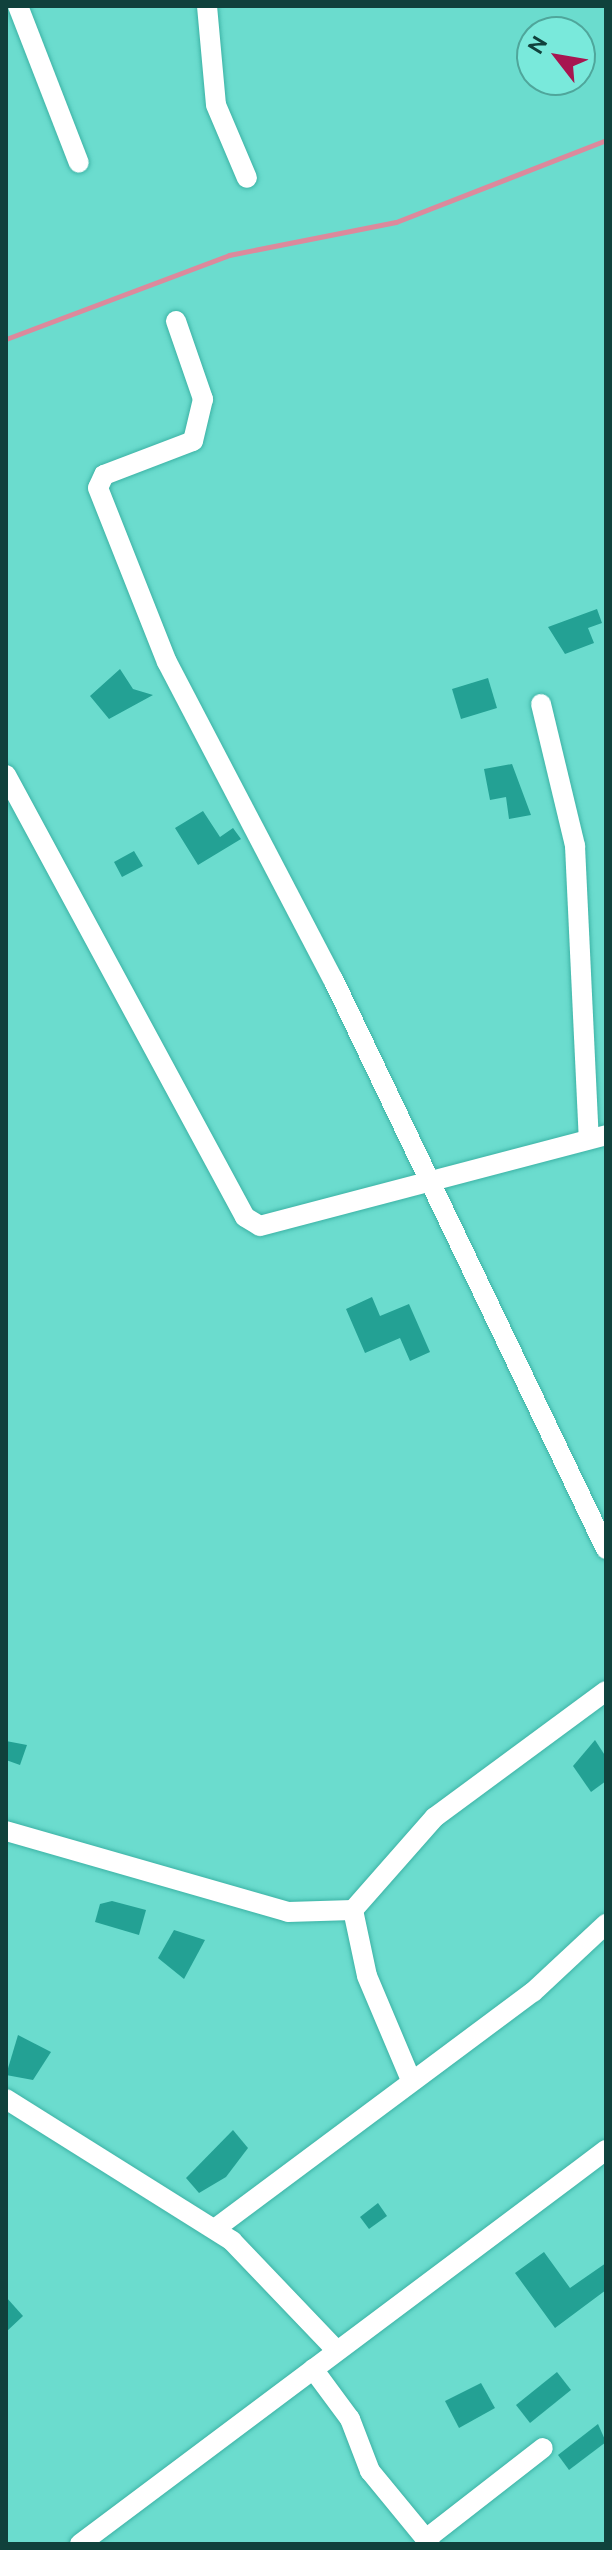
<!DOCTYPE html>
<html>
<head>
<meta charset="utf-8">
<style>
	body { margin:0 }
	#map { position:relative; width:612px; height:2550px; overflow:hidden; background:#6bdcce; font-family:Ubuntu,sans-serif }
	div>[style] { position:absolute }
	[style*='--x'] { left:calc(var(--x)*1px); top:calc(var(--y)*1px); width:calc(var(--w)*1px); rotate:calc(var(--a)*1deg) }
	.stream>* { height:5px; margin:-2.5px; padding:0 2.5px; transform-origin:2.5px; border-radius:2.5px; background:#dc899c }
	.building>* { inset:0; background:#23a194 }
	.roads { filter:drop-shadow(0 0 2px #3cb2a5) drop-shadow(0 0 2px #3cb2a5) }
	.street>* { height:20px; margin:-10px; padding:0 10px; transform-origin:10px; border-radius:10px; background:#fff }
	span { translate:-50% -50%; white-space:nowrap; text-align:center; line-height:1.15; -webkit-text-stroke:8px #79e9db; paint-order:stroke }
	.frame { position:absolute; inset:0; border:8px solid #10413c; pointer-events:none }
	.north { position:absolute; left:516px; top:16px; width:80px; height:80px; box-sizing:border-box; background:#79e9db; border:2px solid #4fa69b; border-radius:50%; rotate:301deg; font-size:22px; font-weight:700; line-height:32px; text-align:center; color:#10413c }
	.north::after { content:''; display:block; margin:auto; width:28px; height:36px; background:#a71550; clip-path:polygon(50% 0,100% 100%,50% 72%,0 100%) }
</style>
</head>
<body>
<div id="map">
	<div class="stream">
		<div style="--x:6;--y:339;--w:238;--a:-20.6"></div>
		<div style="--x:229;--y:255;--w:170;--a:-11.2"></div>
		<div style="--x:396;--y:222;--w:225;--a:-21.3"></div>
	</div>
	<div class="building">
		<div style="clip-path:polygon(597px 609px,602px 623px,588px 628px,594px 643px,565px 654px,548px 627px)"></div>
		<div style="clip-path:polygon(120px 669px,133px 689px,153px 695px,109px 719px,90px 696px)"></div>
		<div style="clip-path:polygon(488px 678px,497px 708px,461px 719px,452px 689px)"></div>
		<div style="clip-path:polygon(512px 764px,531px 815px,509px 819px,506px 797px,490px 800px,484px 769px)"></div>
		<div style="clip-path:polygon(203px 811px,220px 837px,233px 828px,241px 839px,198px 865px,175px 828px)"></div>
		<div style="clip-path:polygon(134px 851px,143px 866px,122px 877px,114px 862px)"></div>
		<div style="clip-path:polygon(372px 1297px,380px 1316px,409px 1304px,430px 1352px,410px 1361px,400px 1338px,365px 1353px,346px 1309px)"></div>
		<div style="clip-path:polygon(595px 1740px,606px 1757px,606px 1781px,591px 1792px,573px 1766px)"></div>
		<div style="clip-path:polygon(6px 1741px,27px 1745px,20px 1765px,6px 1760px)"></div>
		<div style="clip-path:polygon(112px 1901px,146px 1910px,139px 1935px,95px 1922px,100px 1904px)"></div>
		<div style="clip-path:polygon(174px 1930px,205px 1940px,184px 1979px,158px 1958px)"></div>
		<div style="clip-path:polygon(18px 2035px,51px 2052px,33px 2080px,6px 2075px)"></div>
		<div style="clip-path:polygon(233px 2130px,248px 2148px,226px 2177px,199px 2193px,186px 2178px)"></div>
		<div style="clip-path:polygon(378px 2203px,387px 2216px,369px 2229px,360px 2217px)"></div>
		<div style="clip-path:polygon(544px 2252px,570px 2288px,606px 2263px,606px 2290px,555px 2328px,515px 2273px)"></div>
		<div style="clip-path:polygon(6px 2297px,23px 2316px,6px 2332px)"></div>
		<div style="clip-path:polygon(557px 2372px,571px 2390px,530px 2423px,516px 2405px)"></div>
		<div style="clip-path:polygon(481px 2383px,495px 2408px,459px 2428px,445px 2401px)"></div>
		<div style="clip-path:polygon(598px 2424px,606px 2442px,569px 2470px,558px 2455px)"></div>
	</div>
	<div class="roads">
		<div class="street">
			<div style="--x:18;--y:6;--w:168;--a:68.8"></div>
			<div style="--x:207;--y:6;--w:99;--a:84.8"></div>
			<div style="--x:216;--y:105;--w:79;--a:67"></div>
			<div style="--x:176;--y:321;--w:83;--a:70.9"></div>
			<div style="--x:203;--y:399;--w:43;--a:103.4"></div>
			<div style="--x:193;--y:441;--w:95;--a:159.1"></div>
			<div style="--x:104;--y:475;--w:14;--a:115"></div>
			<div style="--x:98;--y:488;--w:187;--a:68.4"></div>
			<div style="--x:167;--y:662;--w:358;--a:62.4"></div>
			<div style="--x:333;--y:979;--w:632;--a:64.41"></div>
			<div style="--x:541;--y:704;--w:146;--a:76.5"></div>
			<div style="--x:575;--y:846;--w:292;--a:87.3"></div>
			<div style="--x:6;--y:775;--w:502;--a:61.6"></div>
			<div style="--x:245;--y:1217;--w:17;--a:31"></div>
			<div style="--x:260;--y:1226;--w:358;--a:-14.7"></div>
			<div style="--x:6;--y:1831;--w:293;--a:16"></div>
			<div style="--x:288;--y:1912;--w:65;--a:-1.8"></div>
			<div style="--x:353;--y:1910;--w:124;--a:-48.6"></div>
			<div style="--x:435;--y:1817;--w:212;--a:-36.4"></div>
			<div style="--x:353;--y:1910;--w:67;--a:78"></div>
			<div style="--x:367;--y:1976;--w:113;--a:67.1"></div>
			<div style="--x:6;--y:2099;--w:267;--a:32.1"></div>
			<div style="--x:232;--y:2241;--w:152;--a:46.3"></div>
			<div style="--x:216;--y:2228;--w:395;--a:-36.7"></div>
			<div style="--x:533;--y:1992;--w:100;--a:-43"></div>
			<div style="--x:313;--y:2369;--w:62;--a:53.5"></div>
			<div style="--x:350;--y:2419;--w:56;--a:69"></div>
			<div style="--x:370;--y:2471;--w:94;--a:50.6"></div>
			<div style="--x:426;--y:2539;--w:148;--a:-37.9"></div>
			<div style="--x:80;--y:2544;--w:657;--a:-36.84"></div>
		</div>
	</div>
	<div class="frame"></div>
	<div class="north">N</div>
</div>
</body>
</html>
